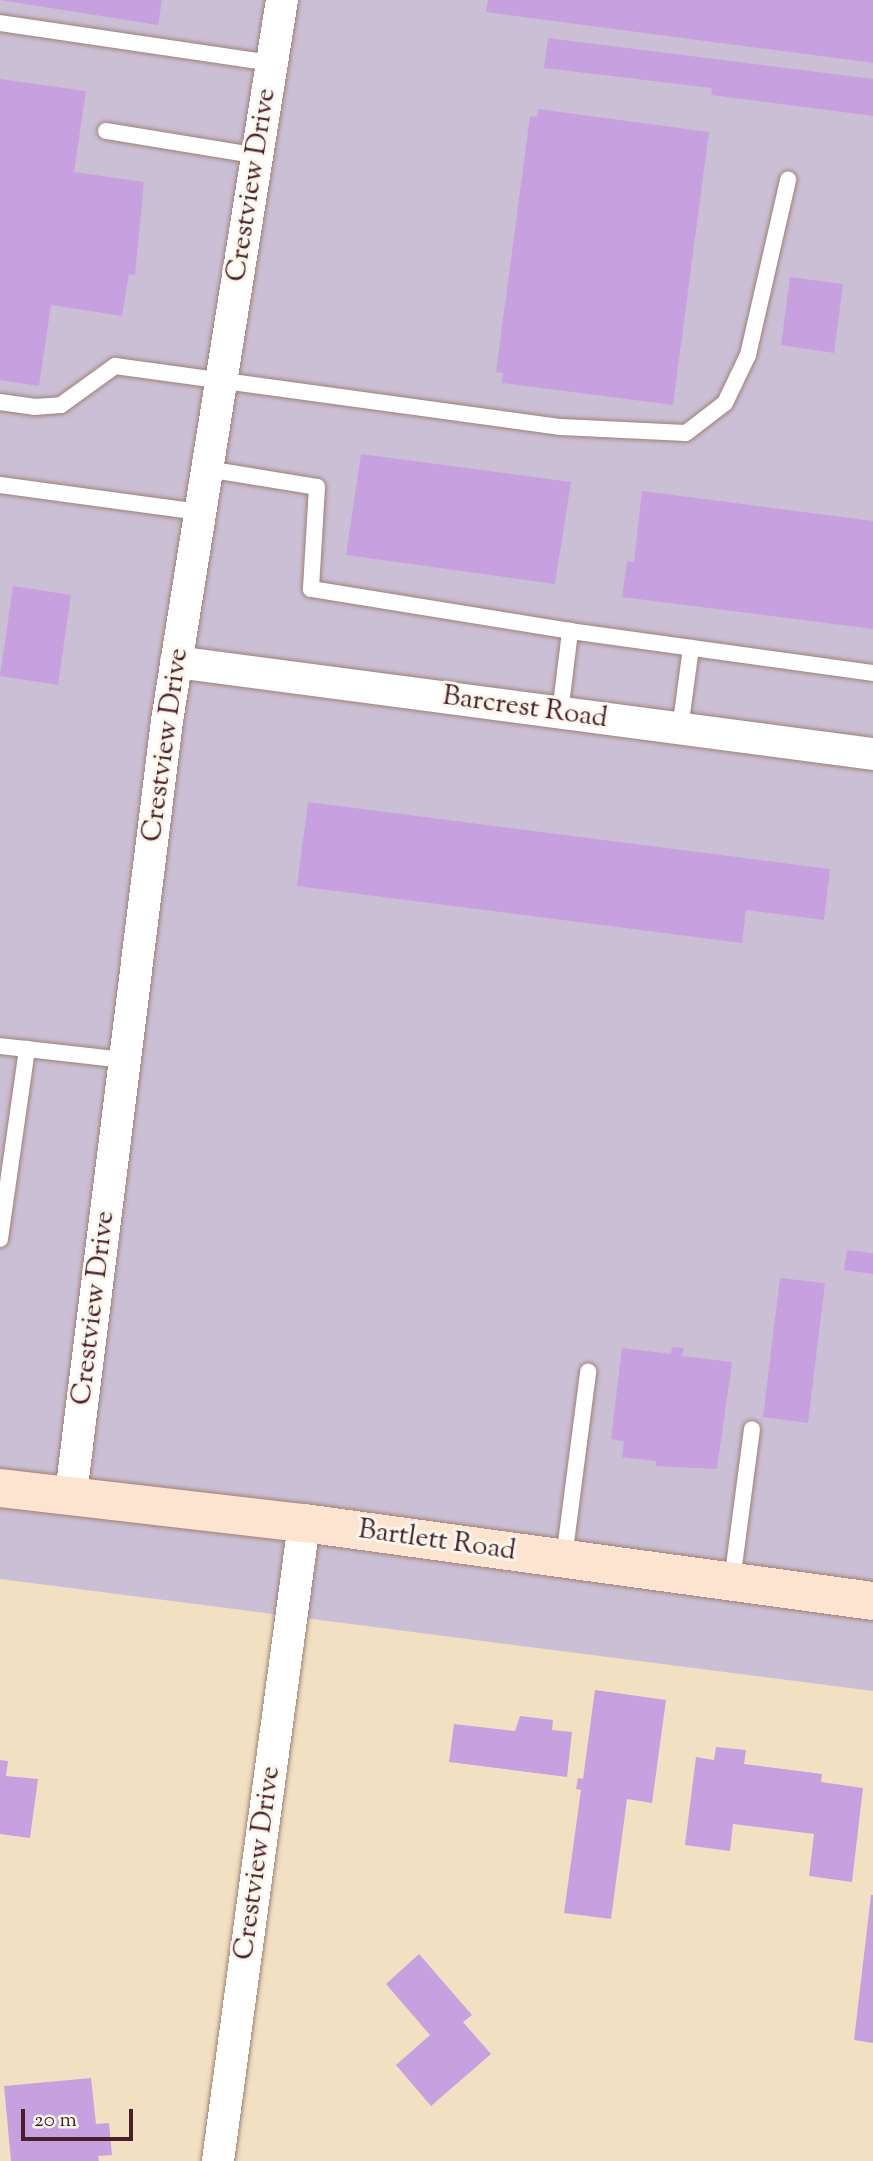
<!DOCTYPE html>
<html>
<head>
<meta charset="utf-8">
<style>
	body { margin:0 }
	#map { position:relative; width:873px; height:2161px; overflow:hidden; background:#f2e0c2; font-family:"Sorts Mill Goudy",serif }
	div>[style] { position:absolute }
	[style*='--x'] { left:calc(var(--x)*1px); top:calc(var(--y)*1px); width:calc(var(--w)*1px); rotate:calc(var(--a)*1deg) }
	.industrial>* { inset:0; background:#cbbfd5 }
	.building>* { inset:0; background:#c7a1df }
	.roads { filter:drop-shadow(0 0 2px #9e8076) drop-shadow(0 0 2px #9e8076) }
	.service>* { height:16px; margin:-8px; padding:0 8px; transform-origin:8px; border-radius:8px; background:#fff }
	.minor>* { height:32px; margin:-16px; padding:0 16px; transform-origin:16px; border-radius:16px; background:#fff }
	.secondary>* { height:38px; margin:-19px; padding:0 19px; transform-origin:19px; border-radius:19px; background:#fde4d1 }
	span { translate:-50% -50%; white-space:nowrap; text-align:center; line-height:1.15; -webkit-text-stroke:6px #fbf7ec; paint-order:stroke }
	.street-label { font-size:28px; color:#4a1f2b }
	.scale { position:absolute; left:21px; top:2109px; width:112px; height:32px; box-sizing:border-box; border:4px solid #4a1f2b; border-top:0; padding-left:9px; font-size:21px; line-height:24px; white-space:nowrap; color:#4a1f2b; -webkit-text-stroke:5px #fbf7ec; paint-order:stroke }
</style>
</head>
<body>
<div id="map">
	<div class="industrial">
		<div style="clip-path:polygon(0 0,873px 0,873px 1691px,0 1579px)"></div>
	</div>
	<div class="building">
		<div style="clip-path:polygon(0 0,162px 0,158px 25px)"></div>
		<div style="clip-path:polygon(488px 0,873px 0,873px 63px,486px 12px)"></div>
		<div style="clip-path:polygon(548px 38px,873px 79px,873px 116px,711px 95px,712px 88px,544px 68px)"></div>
		<div style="clip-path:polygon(0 79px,86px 91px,74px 172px,144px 182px,135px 275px,129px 274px,122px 316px,51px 305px,39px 386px,0 380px)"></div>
		<div style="clip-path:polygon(538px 109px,709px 132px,673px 405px,502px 383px,503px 373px,496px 372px,530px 116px,537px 117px)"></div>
		<div style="clip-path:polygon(790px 277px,843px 284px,834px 353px,781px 345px)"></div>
		<div style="clip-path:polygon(361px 454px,571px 482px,555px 584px,346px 555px)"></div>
		<div style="clip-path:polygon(642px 491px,873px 521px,873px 629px,622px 597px,627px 561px,634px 562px)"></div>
		<div style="clip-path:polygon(13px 586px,71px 595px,58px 685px,0 676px)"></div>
		<div style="clip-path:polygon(308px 802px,830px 869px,824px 920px,746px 910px,742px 943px,297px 886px)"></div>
		<div style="clip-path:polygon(847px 1250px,873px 1253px,873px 1274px,844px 1270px)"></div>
		<div style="clip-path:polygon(780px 1278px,825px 1283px,808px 1423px,763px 1417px)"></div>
		<div style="clip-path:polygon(672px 1347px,684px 1348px,682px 1356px,732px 1362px,717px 1469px,656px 1466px,656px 1461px,622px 1457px,624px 1441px,611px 1439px,622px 1348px,671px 1354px)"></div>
		<div style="clip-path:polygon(595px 1690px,666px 1700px,652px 1803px,627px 1799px,611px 1919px,564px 1913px,581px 1790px,576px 1789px,578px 1778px,583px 1779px)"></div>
		<div style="clip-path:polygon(520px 1716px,553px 1720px,552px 1730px,572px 1732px,567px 1777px,449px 1762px,454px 1724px,515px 1731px)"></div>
		<div style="clip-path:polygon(716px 1747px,746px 1750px,744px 1764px,822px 1774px,821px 1782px,863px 1788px,852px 1882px,809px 1876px,814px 1834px,733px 1824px,730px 1851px,685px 1845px,696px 1757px,714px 1760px)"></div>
		<div style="clip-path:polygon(0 1760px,8px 1761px,6px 1776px,38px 1779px,30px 1838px,0 1834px)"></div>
		<div style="clip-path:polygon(871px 1895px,873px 1895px,873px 2043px,854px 2040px)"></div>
		<div style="clip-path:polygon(419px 1954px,472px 2015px,463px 2022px,491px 2054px,431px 2106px,396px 2065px,430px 2035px,386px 1984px)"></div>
		<div style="clip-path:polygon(91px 2078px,96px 2124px,109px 2123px,112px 2155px,98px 2156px,99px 2161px,11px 2161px,4px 2086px)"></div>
	</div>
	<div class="roads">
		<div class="service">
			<div style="--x:0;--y:23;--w:274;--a:8.4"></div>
			<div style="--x:106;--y:131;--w:154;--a:9.3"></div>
			<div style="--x:0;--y:402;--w:34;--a:8"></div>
			<div style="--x:34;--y:407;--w:27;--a:-4"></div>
			<div style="--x:61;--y:405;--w:67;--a:-35.8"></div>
			<div style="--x:115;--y:366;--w:450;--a:7.8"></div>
			<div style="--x:561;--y:427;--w:125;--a:2.7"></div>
			<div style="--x:686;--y:433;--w:49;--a:-37.6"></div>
			<div style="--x:725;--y:403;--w:53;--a:-64.4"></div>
			<div style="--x:748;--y:355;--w:180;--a:-77.1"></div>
			<div style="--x:207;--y:469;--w:111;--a:9.3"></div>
			<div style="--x:317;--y:487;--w:102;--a:93.4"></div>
			<div style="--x:311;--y:589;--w:262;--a:9.2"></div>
			<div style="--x:0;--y:485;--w:203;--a:7.7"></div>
			<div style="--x:560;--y:713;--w:83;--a:-83"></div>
			<div style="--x:570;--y:631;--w:306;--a:7.9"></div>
			<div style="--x:680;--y:729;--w:82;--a:-82.3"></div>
			<div style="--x:0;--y:1046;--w:126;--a:6.4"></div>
			<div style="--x:0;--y:1239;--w:192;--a:-81.9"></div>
			<div style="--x:564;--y:1558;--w:188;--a:-82.6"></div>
			<div style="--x:732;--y:1581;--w:153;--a:-82.5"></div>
		</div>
		<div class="minor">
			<div style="--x:176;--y:662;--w:703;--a:7.52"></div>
			<div style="--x:71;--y:1494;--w:779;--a:-82.92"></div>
			<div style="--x:167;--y:721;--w:730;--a:-80.94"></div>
			<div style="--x:218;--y:2161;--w:644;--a:-82.32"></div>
		</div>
		<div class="secondary">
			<div style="--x:0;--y:1488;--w:306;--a:6.6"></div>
			<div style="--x:304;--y:1523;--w:574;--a:7.81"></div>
		</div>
	</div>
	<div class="street-label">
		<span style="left:252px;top:185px;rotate:-81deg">Crestview Drive</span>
		<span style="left:525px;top:708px;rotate:8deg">Barcrest Road</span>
		<span style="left:166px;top:745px;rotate:-82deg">Crestview Drive</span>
		<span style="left:94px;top:1308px;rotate:-83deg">Crestview Drive</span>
		<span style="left:437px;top:1541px;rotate:8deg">Bartlett Road</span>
		<span style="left:258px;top:1863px;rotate:-82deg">Crestview Drive</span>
	</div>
	<div class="scale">20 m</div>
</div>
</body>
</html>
